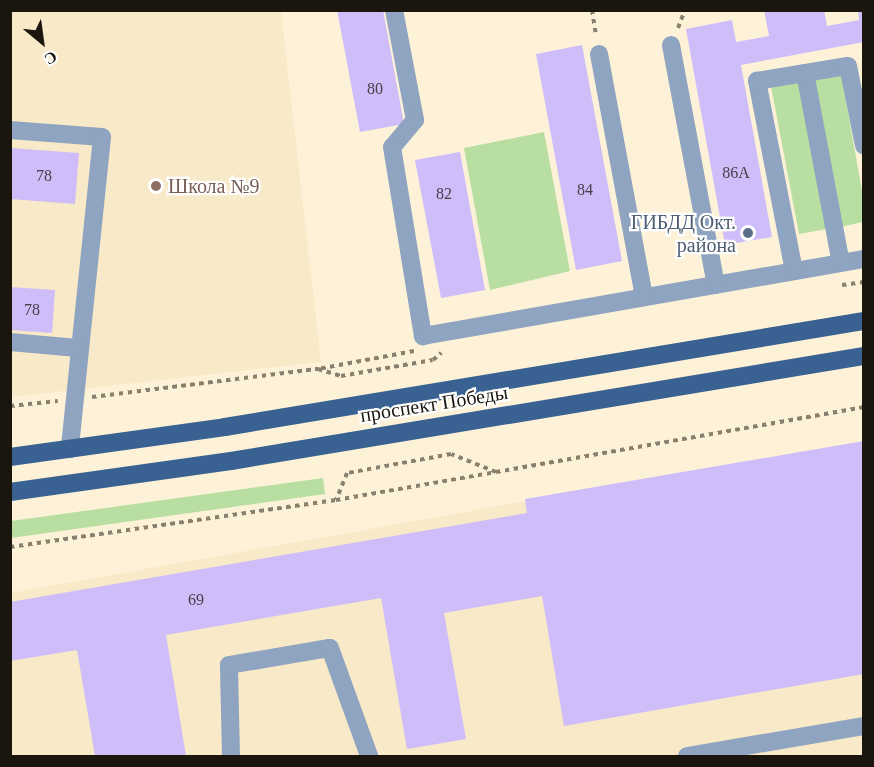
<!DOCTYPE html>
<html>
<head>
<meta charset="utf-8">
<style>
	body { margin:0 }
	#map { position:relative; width:874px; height:767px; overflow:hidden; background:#fdf2d8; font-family:Georgia,serif }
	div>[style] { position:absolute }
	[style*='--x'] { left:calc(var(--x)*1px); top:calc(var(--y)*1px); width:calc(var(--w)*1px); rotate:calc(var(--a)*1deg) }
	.built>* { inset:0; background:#f8e9c8 }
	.green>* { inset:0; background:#b8dfa1 }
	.building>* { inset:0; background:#cebdf9 }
	.path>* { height:4px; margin-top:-2px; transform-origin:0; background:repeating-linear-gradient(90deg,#898170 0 4.5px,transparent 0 9px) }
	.minor>* { height:18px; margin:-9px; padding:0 9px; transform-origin:9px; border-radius:9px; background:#8ea4c0 }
	.major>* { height:18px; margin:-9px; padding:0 9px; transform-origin:9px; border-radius:9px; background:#396292 }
	.dots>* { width:16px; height:16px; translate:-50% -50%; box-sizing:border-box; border:3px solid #fff; border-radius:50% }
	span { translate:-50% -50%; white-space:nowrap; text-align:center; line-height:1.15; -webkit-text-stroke:4.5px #fff; paint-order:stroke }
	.number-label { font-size:16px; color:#474048 }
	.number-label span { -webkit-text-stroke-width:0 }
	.education-label { font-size:20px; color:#785e54 }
	.left { translate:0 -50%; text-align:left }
	.service-label { font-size:20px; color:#4e5e75 }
	.right { translate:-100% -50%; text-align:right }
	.street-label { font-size:20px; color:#1a160d }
	.frame { position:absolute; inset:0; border:12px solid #1a160d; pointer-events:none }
	.north { position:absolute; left:12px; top:12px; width:60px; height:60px; -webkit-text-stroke:4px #fff; paint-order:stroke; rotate:151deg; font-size:16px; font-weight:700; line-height:24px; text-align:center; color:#1a160d }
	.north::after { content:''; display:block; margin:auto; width:21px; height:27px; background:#1a160d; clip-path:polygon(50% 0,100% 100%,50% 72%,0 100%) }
</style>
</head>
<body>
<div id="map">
	<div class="built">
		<div style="clip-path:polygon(10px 11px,281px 11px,321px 362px,11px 397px)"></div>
		<div style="clip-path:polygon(863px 441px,863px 756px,11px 756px,11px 593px)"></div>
	</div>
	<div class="green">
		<div style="clip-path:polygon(841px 74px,863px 196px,863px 222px,840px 227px,812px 79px)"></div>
		<div style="clip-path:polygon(799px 81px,827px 229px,799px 234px,771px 86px)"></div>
		<div style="clip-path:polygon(544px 132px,570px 271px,490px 290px,464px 148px)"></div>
		<div style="clip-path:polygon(323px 478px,325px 494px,11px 538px,11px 521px)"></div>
	</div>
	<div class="building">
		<div style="clip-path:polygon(337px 10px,383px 10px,404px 124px,360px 132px)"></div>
		<div style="clip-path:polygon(764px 10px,824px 10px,827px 26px,859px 20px,858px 10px,864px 10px,864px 42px,741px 65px,772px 237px,725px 245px,686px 29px,732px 20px,736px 42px,769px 36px)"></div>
		<div style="clip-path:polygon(582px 45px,622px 261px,576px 270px,536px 54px)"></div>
		<div style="clip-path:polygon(10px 148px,79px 153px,75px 204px,10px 199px)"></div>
		<div style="clip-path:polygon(460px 152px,485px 290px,441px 298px,415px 160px)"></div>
		<div style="clip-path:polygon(10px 287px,55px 290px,52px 333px,10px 330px)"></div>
		<div style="clip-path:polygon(864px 441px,864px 674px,564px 726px,542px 596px,444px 613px,466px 739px,407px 749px,381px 598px,166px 635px,186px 756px,95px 756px,77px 650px,10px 661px,10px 602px,527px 513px,525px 499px)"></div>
	</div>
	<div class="path">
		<div style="--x:592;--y:10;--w:25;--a:81"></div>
		<div style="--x:678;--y:28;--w:19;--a:-69"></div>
		<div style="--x:842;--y:285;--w:22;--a:-8"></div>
		<div style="--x:414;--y:351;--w:98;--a:169.4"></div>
		<div style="--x:318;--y:369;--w:24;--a:17"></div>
		<div style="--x:341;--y:376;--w:93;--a:-9.9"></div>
		<div style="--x:433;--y:360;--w:11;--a:-41"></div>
		<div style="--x:92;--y:397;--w:228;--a:-7.1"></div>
		<div style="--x:10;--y:406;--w:48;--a:-5.9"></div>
		<div style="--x:496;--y:472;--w:374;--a:-10"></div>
		<div style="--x:10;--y:547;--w:329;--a:-8.2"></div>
		<div style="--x:336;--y:500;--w:162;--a:-9.9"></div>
		<div style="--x:496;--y:472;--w:48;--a:-158.2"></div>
		<div style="--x:451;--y:454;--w:106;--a:169.6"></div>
		<div style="--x:347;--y:473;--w:29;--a:112"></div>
	</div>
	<div class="minor">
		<div style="--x:394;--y:10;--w:112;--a:79.2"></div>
		<div style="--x:415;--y:120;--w:35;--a:130"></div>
		<div style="--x:392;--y:147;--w:192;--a:80.7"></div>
		<div style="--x:423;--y:336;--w:448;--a:-9.9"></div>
		<div style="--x:671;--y:45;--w:244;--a:79.4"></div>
		<div style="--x:599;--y:54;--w:247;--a:79.5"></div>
		<div style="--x:805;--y:73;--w:193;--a:79.3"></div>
		<div style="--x:10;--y:130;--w:92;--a:4.4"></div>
		<div style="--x:102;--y:137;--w:314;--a:95.9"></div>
		<div style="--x:794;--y:271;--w:194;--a:-101"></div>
		<div style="--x:757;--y:81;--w:92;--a:-9.4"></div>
		<div style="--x:848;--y:66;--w:81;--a:78.6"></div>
		<div style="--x:10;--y:342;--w:68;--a:5"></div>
		<div style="--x:231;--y:756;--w:91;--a:-91.3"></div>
		<div style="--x:229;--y:665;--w:102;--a:-9.6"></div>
		<div style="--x:330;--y:648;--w:115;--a:70.1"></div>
		<div style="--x:687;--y:756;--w:180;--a:-9.6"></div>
	</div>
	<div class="major">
		<div style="--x:10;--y:457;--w:217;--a:-7.9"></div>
		<div style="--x:225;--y:427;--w:648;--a:-9.42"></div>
		<div style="--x:10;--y:492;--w:223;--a:-8"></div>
		<div style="--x:231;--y:461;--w:642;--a:-9.42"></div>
	</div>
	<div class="dots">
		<div style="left:156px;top:186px;background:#8d6e63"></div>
		<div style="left:748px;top:233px;background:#5c6f8a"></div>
	</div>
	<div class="number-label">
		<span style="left:375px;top:89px">80</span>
		<span style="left:736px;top:173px">86А</span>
		<span style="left:44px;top:176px">78</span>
		<span style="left:585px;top:190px">84</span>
		<span style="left:444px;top:194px">82</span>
		<span style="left:32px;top:310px">78</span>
		<span style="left:196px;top:600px">69</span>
	</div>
	<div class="education-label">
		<span class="left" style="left:168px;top:186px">Школа №9</span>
	</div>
	<div class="service-label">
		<span class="right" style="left:736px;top:234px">ГИБДД Окт.<br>района</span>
	</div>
	<div class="street-label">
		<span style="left:434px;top:404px;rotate:-9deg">проспект Победы</span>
	</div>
	<div class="frame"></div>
	<div class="north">С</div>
</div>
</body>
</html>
